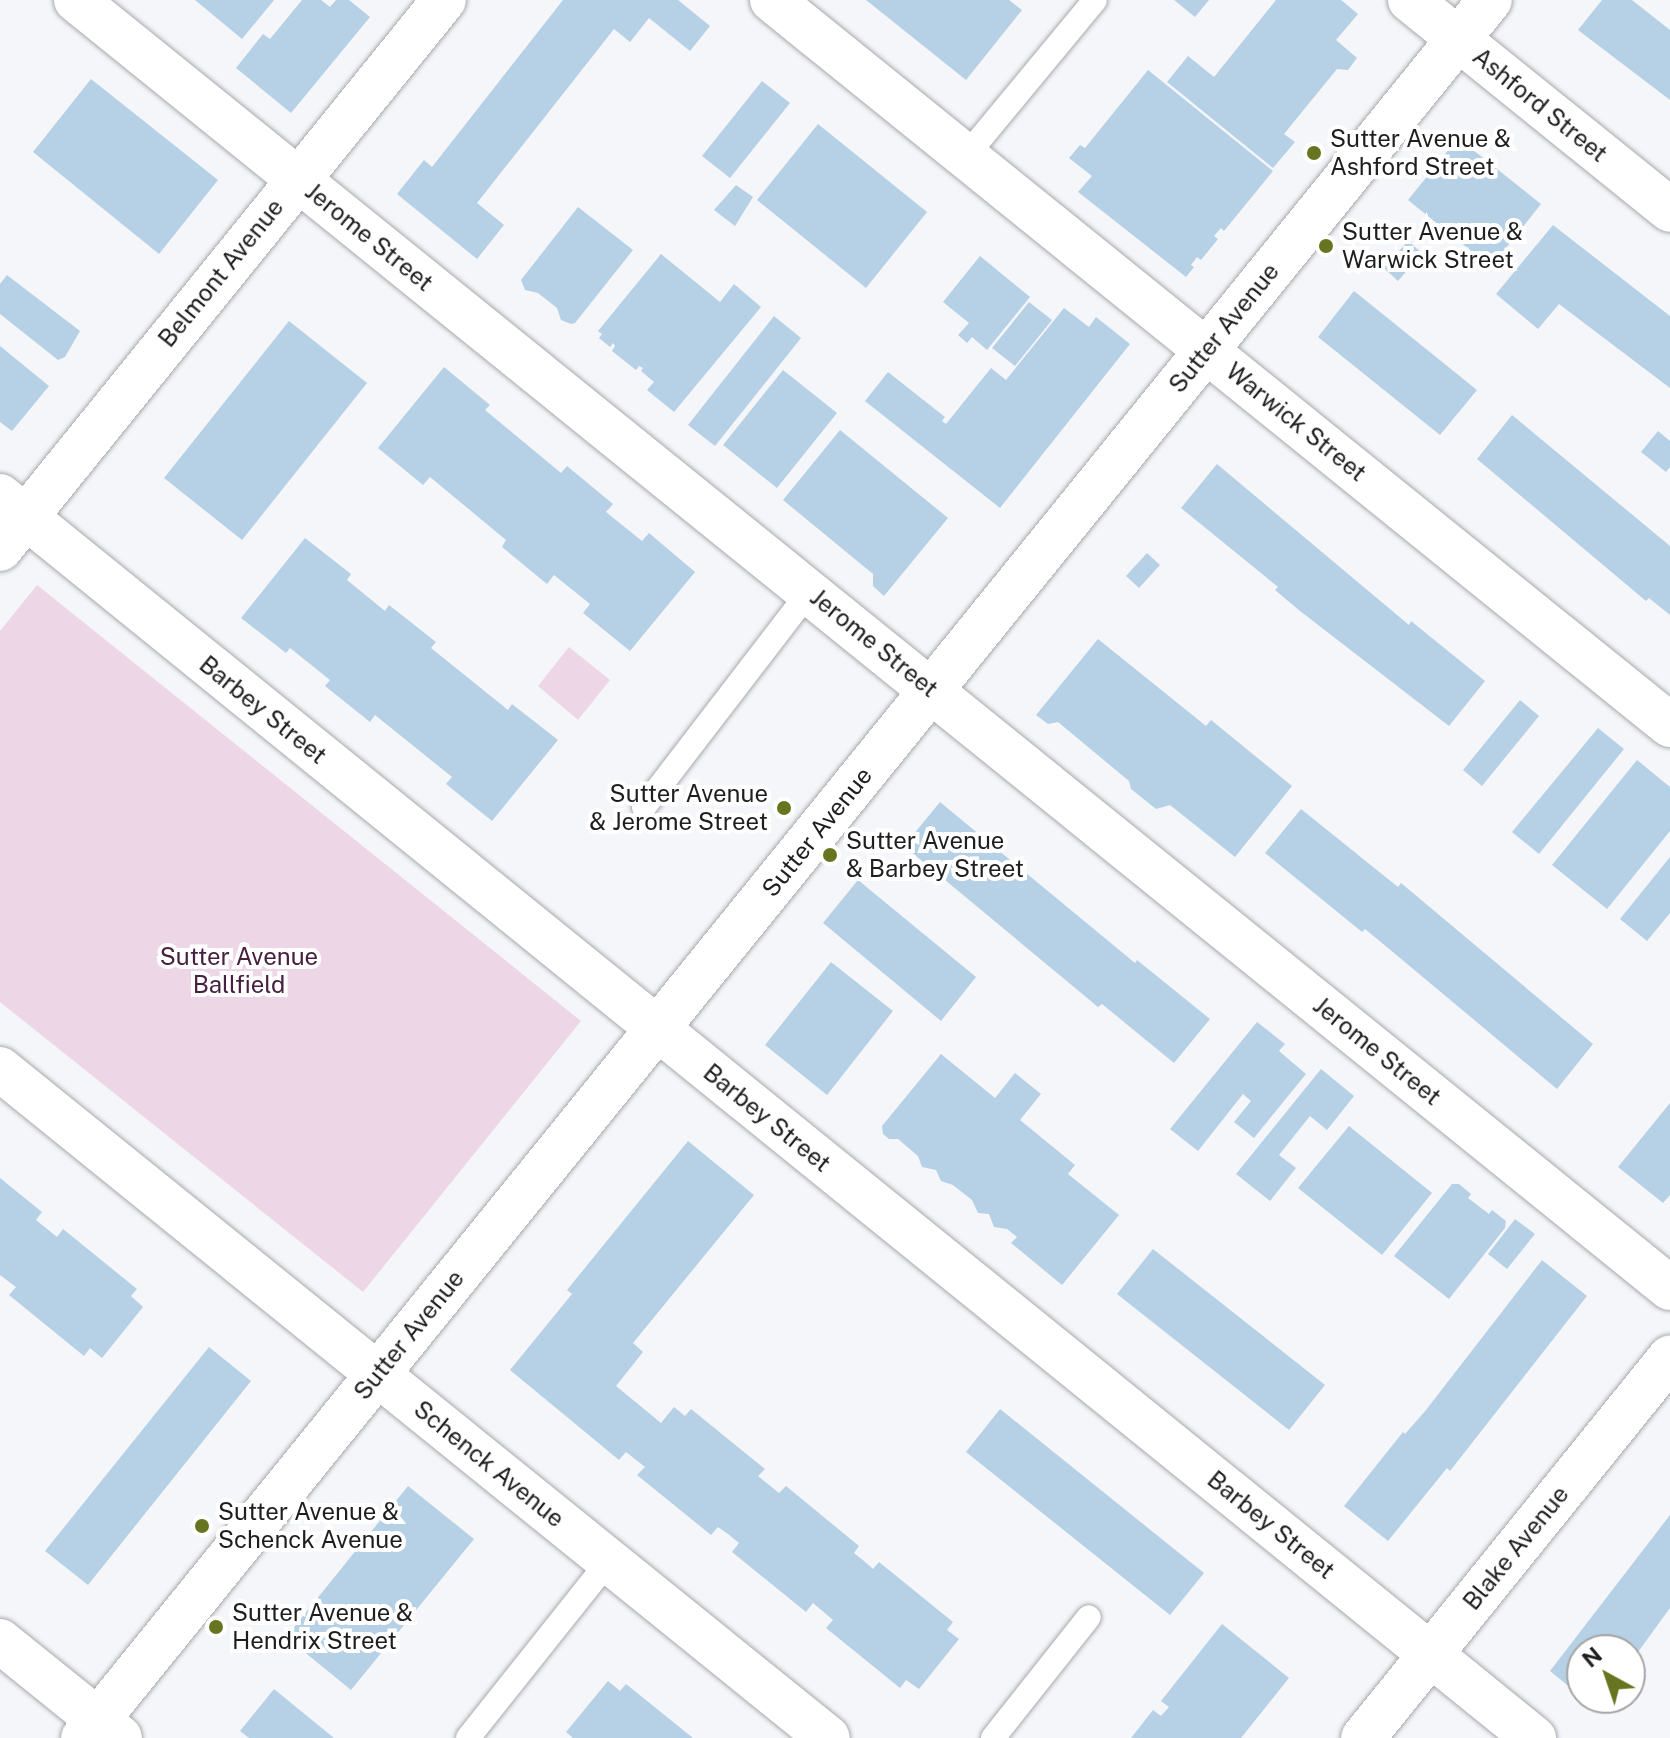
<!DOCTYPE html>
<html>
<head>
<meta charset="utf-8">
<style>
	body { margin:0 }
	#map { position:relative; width:1670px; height:1738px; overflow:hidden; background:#f5f6f9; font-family:"Public Sans",sans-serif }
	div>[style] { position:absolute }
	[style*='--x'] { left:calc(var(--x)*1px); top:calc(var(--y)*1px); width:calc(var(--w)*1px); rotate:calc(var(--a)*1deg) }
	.green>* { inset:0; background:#edd7e7 }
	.building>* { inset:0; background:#b6d0e6 }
	.roads { filter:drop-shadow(0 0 2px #a8a9ac) drop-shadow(0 0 2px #a8a9ac) }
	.service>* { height:24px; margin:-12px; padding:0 12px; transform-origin:12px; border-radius:12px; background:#fff }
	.minor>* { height:44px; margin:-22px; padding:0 22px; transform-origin:22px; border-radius:22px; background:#fff }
	.tertiary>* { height:44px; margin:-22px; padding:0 22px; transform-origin:22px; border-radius:22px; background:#fff }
	.dots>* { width:22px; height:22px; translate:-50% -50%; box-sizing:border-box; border:4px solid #fff; border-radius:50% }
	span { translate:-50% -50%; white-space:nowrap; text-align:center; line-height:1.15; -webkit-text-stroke:8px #fff; paint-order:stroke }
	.street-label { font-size:24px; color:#1e1e1f }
	.poi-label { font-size:24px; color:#1e1e1f }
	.left { translate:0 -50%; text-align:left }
	.right { translate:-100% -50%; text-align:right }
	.park-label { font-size:24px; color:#46203e }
	.north { position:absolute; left:1566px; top:1634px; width:80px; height:80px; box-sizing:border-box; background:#fff; border:2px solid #a5a5a5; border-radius:50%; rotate:320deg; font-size:22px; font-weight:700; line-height:32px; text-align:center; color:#1e1e1f }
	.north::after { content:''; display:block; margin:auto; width:28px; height:36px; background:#687520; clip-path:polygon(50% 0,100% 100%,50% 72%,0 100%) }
</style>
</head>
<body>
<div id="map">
	<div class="green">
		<div style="clip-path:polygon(37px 585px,581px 1021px,363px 1292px,0 1002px,0 631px)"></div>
		<div style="clip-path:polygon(569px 647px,610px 680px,578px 720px,538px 686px)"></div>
	</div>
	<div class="building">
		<div style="clip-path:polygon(195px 0,274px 0,242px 39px)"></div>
		<div style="clip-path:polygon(302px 0,321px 0,330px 7px,336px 0,349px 0,370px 17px,291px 113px,236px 68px,263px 34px,270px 39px)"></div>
		<div style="clip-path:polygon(563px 0,678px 0,710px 26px,690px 51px,649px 18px,630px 42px,614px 29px,477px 203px,504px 225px,477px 259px,397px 194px,424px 160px,432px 167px)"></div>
		<div style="clip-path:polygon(866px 0,1009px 0,1022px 10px,966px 80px)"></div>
		<div style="clip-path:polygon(1174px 0,1209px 0,1195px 17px)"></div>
		<div style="clip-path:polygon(1276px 0,1341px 0,1358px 14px,1336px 40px,1357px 58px,1348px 70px,1337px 69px,1284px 134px,1295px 142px,1273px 168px,1167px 82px,1188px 56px,1214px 77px)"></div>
		<div style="clip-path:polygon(1602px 0,1632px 0,1670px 30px,1670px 100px,1578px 30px)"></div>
		<div style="clip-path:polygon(1148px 70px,1273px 171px,1224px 231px,1221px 228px,1214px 236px,1218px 239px,1201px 260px,1197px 257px,1191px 265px,1194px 267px,1186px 277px,1078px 192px,1092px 176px,1069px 158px,1080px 145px,1085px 148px)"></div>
		<div style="clip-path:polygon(91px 79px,218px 180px,159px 254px,33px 152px)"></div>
		<div style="clip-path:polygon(762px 81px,790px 103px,730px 178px,702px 156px)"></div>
		<div style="clip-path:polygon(818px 124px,927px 212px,866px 288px,757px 200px)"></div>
		<div style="clip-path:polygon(1458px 138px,1541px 204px,1491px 267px,1408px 200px)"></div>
		<div style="clip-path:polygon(736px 185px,753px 197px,735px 226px,714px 210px)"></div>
		<div style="clip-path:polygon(578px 207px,633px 250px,575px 323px,571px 324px,561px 320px,557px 308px,538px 293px,525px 290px,521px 280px)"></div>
		<div style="clip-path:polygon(1553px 225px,1670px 316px,1670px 388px,1559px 304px,1538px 329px,1496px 294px)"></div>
		<div style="clip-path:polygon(1408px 241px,1422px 253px,1398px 281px,1384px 268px)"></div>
		<div style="clip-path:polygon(661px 254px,720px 302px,734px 284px,761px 307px,674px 412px,647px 390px,654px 382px,641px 371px,643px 368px,639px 366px,636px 370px,612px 351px,615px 346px,613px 343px,610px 347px,599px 338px,602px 334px,598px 331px)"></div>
		<div style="clip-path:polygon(980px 256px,1030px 297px,987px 350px,972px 337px,967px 343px,958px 335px,969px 323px,943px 302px)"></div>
		<div style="clip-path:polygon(7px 275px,80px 331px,65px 357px,58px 360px,0 314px,0 284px)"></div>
		<div style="clip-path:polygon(1354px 291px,1477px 390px,1440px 435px,1318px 337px)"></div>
		<div style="clip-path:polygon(1029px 302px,1052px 320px,1015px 366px,992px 348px)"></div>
		<div style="clip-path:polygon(1064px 308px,1089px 327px,1096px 317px,1130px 344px,1000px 508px,865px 401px,888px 372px,945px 417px,942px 421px,946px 424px,991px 368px,1006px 380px)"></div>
		<div style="clip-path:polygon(774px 316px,801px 338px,715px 446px,688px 425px)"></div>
		<div style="clip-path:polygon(289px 321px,367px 383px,242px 540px,164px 478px)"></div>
		<div style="clip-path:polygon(0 346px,49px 386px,12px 431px,0 422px)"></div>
		<div style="clip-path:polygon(444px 367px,490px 405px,485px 410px,561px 473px,567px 466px,613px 504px,606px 512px,642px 541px,649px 533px,695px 572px,630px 651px,583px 613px,590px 604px,554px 575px,547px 584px,502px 547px,506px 540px,430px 477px,423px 485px,378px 448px)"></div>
		<div style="clip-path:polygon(783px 370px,837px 413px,777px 488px,723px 445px)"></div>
		<div style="clip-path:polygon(1512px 415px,1670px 546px,1670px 615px,1649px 598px,1646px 601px,1477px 459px)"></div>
		<div style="clip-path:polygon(840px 430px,948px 518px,884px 596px,873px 586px,873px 574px,783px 500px)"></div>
		<div style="clip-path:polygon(1658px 431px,1670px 441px,1670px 467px,1666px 472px,1641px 452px)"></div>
		<div style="clip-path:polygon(1217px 464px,1409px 625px,1411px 621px,1485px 681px,1449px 726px,1300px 611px,1275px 590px,1278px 587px,1181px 508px)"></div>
		<div style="clip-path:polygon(305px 538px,351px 574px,347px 580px,385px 611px,389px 605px,436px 642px,431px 648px,508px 710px,512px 704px,558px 740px,492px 821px,446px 784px,452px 777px,375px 715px,370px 722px,325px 686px,330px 680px,290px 648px,286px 653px,241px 618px)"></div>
		<div style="clip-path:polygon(1147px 553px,1160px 565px,1139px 588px,1126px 576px)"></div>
		<div style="clip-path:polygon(1098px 639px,1206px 726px,1211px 720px,1292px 786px,1235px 857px,1170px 805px,1156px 809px,1131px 789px,1129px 781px,1058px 722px,1048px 724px,1036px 715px)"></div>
		<div style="clip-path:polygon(1520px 700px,1539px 716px,1482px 786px,1463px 770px)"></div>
		<div style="clip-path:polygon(1598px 728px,1624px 749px,1539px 854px,1512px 832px)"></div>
		<div style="clip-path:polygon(1637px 760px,1670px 787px,1670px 831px,1607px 909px,1552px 865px)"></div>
		<div style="clip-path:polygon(940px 802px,1135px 963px,1137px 960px,1210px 1019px,1174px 1063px,1102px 1004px,1098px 1007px,904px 846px)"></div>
		<div style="clip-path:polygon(1301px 809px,1398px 887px,1401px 883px,1593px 1044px,1557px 1089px,1388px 948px,1365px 929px,1362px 932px,1265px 853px)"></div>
		<div style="clip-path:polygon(1670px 857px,1670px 913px,1647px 941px,1620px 919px)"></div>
		<div style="clip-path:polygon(858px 880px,976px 977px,941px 1021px,823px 923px)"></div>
		<div style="clip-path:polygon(831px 962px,893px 1011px,827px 1095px,765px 1045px)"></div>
		<div style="clip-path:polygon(1257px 1022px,1285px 1044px,1279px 1051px,1306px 1074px,1254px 1138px,1234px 1122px,1251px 1101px,1243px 1094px,1198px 1151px,1170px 1129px)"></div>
		<div style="clip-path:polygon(941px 1054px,995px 1098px,1015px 1073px,1041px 1094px,1020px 1120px,1075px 1165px,1068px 1174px,1119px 1215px,1062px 1285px,1011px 1243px,1017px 1237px,1007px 1229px,994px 1227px,989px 1214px,978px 1213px,972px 1200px,953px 1185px,941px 1181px,936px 1170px,922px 1167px,918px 1156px,898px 1139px,889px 1139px,883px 1134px,882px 1126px)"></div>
		<div style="clip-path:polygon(1321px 1069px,1354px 1096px,1327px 1130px,1310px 1116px,1279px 1155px,1296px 1168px,1270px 1201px,1236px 1174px)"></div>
		<div style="clip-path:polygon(1670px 1103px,1670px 1195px,1663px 1203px,1618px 1167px)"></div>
		<div style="clip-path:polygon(1349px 1126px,1432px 1193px,1382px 1255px,1298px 1188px)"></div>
		<div style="clip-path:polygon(688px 1141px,754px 1195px,633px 1343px,643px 1352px,616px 1386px,661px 1423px,674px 1407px,685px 1416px,691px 1409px,765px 1469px,758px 1476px,779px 1493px,786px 1486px,859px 1546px,854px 1553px,864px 1561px,873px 1569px,879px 1562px,953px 1622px,947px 1630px,959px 1639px,919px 1689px,906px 1680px,900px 1688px,826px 1628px,833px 1620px,813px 1603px,806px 1612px,732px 1552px,739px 1543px,728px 1534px,718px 1527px,711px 1535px,637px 1475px,645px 1467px,626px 1452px,619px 1460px,510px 1370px,572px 1294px,567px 1290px)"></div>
		<div style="clip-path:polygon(0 1178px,42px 1212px,36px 1220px,57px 1237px,63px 1229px,137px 1289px,131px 1296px,143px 1307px,102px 1358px,90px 1348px,84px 1356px,9px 1295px,16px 1287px,0 1275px)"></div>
		<div style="clip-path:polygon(1452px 1184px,1459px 1184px,1471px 1194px,1468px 1198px,1489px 1214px,1492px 1210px,1506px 1221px,1505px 1228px,1449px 1299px,1394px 1256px)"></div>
		<div style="clip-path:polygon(1515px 1219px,1535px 1234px,1507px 1269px,1488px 1254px)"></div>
		<div style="clip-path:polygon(1153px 1249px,1325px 1385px,1289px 1430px,1117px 1294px)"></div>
		<div style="clip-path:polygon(1542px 1260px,1587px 1296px,1450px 1471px,1447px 1468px,1388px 1541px,1344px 1506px,1403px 1432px,1405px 1434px,1426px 1410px)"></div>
		<div style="clip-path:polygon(209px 1347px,251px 1381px,88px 1585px,45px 1551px)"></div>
		<div style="clip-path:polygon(1000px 1409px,1204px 1573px,1170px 1615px,966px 1452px)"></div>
		<div style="clip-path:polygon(408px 1486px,474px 1539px,351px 1690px,286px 1637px)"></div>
		<div style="clip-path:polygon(1670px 1515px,1670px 1608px,1630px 1663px,1630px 1650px,1582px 1650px,1582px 1697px,1550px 1671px)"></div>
		<div style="clip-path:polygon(1222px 1624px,1289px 1678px,1241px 1738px,1131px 1738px,1153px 1710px,1161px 1716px,1169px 1707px,1161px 1701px)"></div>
		<div style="clip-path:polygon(608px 1681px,620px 1691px,626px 1684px,693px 1738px,573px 1738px,566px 1732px)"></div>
		<div style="clip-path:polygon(274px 1689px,334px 1738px,249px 1738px,240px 1731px)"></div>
	</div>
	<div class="roads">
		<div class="service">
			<div style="--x:966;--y:156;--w:202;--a:-50.4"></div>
			<div style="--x:644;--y:807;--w:272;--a:-52.5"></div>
			<div style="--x:468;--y:1738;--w:226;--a:-51.5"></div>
			<div style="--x:993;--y:1738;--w:154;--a:-51.6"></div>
		</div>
		<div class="minor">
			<div style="--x:76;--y:0;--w:2049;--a:38.94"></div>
			<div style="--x:772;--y:0;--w:1154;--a:38.92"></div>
			<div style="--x:1410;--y:0;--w:334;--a:38.9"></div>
			<div style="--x:0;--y:496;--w:1974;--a:39"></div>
			<div style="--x:0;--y:549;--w:706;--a:-51.04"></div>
			<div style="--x:0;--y:1069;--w:1064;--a:38.94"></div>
			<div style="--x:0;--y:1641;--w:154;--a:38.9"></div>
			<div style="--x:1363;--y:1738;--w:489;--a:-51.1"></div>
		</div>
		<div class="tertiary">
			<div style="--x:83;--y:1738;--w:2236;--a:-51.01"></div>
		</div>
	</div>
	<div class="dots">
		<div style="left:1314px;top:153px;background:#687520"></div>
		<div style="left:1326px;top:246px;background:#687520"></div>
		<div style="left:784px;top:808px;background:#687520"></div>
		<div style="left:830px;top:855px;background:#687520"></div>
		<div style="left:202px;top:1526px;background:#687520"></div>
		<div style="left:216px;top:1627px;background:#687520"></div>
	</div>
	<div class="street-label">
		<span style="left:1540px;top:105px;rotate:39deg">Ashford Street</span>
		<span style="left:369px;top:237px;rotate:39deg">Jerome Street</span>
		<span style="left:221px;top:273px;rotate:-51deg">Belmont Avenue</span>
		<span style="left:1224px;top:328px;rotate:-51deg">Sutter Avenue</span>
		<span style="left:1296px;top:422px;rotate:39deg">Warwick Street</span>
		<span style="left:874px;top:643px;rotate:39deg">Jerome Street</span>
		<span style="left:263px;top:710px;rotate:39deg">Barbey Street</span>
		<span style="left:817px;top:832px;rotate:-51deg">Sutter Avenue</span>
		<span style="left:1377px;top:1051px;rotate:39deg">Jerome Street</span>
		<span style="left:767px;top:1118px;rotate:39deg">Barbey Street</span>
		<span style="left:409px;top:1335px;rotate:-51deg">Sutter Avenue</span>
		<span style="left:489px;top:1464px;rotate:39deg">Schenck Avenue</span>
		<span style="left:1271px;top:1525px;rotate:39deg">Barbey Street</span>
		<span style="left:1516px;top:1548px;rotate:-51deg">Blake Avenue</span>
	</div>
	<div class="poi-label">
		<span class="left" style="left:1330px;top:153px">Sutter Avenue &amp;<br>Ashford Street</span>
		<span class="left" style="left:1342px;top:246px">Sutter Avenue &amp;<br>Warwick Street</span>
		<span class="right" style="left:768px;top:808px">Sutter Avenue<br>&amp; Jerome Street</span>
		<span class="left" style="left:846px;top:855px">Sutter Avenue<br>&amp; Barbey Street</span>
		<span class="left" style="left:218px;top:1526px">Sutter Avenue &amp;<br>Schenck Avenue</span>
		<span class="left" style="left:232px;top:1627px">Sutter Avenue &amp;<br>Hendrix Street</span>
	</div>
	<div class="park-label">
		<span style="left:239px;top:971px">Sutter Avenue<br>Ballfield</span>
	</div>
	<div class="north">N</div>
</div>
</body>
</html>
